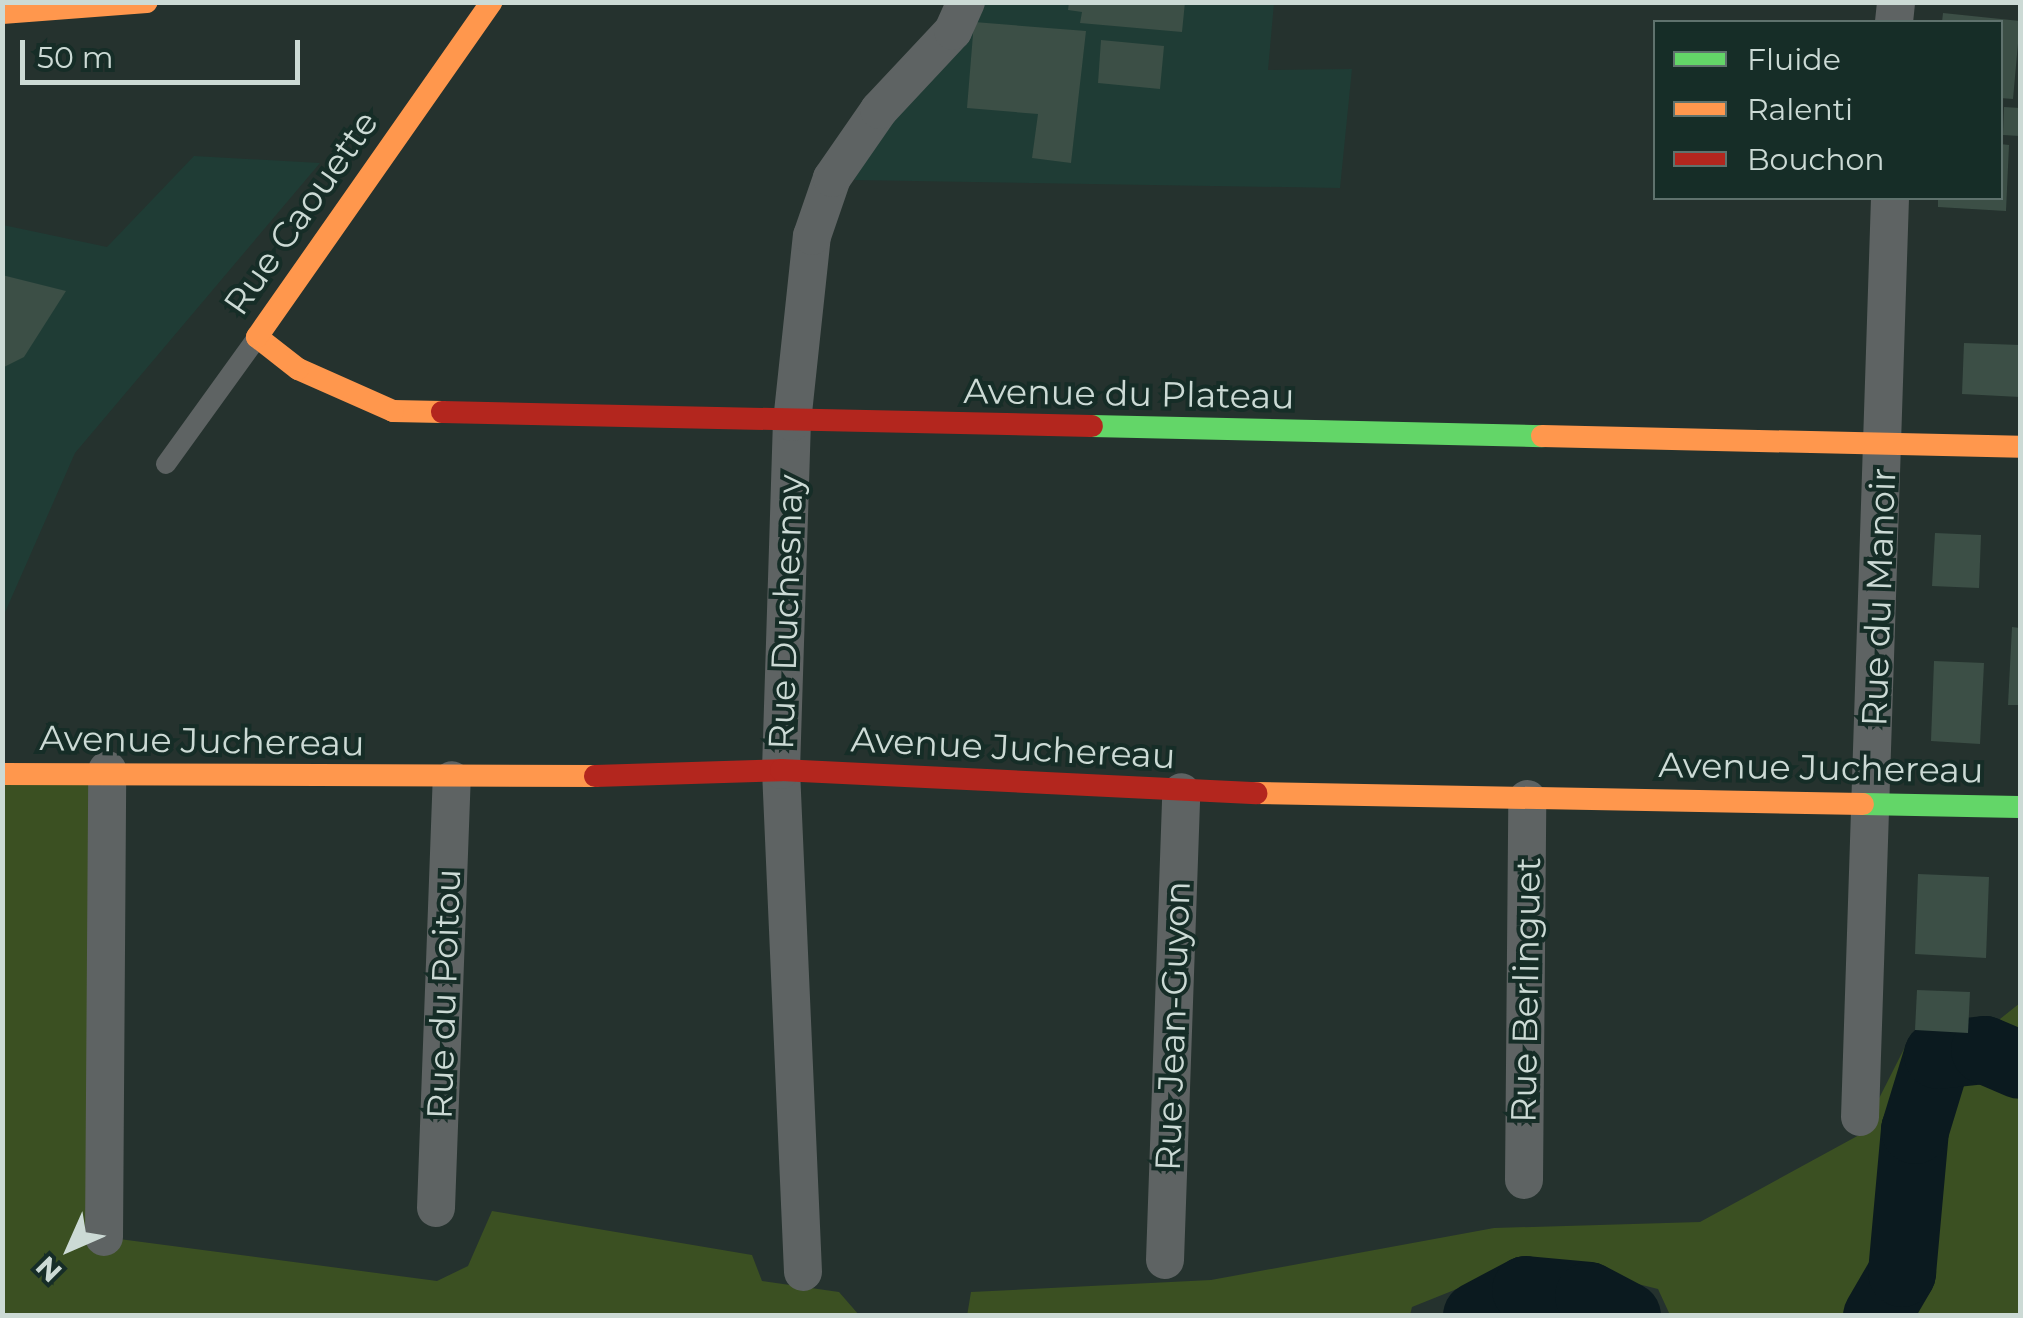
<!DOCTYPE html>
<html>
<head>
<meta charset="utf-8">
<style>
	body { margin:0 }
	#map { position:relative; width:2023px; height:1318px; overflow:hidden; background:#25322e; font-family:Montserrat,sans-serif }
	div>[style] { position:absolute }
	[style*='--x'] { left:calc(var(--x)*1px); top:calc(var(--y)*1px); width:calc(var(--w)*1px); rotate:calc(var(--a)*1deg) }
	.built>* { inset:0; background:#1f3c35 }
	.green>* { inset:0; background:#3b5022 }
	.river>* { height:68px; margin:-34px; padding:0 34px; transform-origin:34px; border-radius:34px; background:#0b1a1f }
	.building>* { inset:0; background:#3c4f46 }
	.lane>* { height:20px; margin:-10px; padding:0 10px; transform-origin:10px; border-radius:10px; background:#5e6363 }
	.street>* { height:38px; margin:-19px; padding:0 19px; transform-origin:19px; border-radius:19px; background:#5e6363 }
	.fast>* { height:22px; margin:-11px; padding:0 11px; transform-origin:11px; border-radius:11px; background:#63d668 }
	.slow>* { height:22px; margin:-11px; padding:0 11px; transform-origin:11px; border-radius:11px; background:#ff974d }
	.jam>* { height:22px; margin:-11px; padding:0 11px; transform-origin:11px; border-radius:11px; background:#b3261e }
	span { translate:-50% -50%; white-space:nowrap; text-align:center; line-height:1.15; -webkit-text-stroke:8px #162d27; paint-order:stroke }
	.street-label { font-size:35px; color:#ccdad5 }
	.frame { position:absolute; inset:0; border:5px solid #ccdad5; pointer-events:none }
	.legend { position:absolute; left:1653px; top:20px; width:350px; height:180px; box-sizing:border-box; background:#162d27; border:2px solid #5f726d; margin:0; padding:12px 18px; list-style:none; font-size:30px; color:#ccdad5 }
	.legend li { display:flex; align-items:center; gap:20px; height:50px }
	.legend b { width:50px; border:2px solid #5f726d }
	.north { position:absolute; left:20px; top:1198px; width:100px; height:100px; -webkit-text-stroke:8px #162d27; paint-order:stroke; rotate:225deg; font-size:28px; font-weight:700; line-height:40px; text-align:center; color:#ccdad5 }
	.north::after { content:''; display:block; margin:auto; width:35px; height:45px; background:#ccdad5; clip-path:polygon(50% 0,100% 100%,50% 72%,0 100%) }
	.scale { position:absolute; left:20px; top:40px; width:280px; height:45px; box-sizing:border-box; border:5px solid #ccdad5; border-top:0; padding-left:12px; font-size:30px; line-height:35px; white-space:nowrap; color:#ccdad5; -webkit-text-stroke:8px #162d27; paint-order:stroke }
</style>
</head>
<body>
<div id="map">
	<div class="built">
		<div style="clip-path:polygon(981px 3px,1274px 3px,1268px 70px,1352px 69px,1340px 188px,854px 180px,884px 126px)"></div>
		<div style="clip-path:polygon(194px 156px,320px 163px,75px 453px,3px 617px,3px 225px,107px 247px)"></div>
	</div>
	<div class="green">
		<div style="clip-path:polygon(107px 770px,104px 1237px,437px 1281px,468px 1266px,492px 1211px,752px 1255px,762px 1281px,839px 1292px,859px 1315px,3px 1315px,2px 774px)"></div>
		<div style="clip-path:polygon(2020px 1003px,2020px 1315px,1670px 1315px,1658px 1289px,1534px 1258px,1412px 1307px,1410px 1315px,967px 1316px,971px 1292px,1211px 1280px,1494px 1228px,1700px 1222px,1861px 1134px,1905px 1047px,1975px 1039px)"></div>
	</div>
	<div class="river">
		<div style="--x:1477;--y:1316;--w:55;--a:-28"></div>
		<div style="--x:1526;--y:1290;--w:63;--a:5.4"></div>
		<div style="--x:1589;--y:1296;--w:43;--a:27.8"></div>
		<div style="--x:1877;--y:1316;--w:50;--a:-59.8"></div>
		<div style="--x:1902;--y:1273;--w:144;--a:-84.8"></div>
		<div style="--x:1915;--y:1130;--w:78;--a:-73"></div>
		<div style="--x:1938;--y:1055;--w:47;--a:-6.1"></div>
		<div style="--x:1985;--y:1050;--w:38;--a:23"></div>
	</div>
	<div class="building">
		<div style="clip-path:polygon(1069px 2px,1185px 2px,1182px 32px,1080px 23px,1082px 12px,1068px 10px)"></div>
		<div style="clip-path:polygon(1943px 13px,2020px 21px,2013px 99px,2000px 98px,2000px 22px,1942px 22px)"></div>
		<div style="clip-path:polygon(974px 22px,1086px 31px,1071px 163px,1032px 158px,1038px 114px,967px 108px)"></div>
		<div style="clip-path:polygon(1101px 40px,1164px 46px,1160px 89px,1098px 83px)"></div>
		<div style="clip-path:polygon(2004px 107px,2020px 108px,2020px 136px,2003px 135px)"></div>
		<div style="clip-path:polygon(2000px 144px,2009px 145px,2006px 211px,1938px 207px,1938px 198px,2000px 198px)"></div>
		<div style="clip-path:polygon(2px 275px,66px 291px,24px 357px,2px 368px)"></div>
		<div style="clip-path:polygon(1964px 343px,2020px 345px,2020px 397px,1962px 394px)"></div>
		<div style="clip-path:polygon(1935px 533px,1981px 535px,1979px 588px,1932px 586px)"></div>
		<div style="clip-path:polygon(2012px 627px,2020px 628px,2020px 705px,2008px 705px)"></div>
		<div style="clip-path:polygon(1934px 661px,1984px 663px,1980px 744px,1931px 741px)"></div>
		<div style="clip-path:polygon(1918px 874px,1989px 877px,1986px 958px,1915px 954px)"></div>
		<div style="clip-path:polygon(1917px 990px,1970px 992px,1968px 1033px,1915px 1030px)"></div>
	</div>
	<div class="lane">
		<div style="--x:166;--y:464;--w:154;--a:-54.2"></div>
	</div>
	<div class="street">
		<div style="--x:1894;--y:22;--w:20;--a:-84"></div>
		<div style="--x:1860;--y:1117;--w:919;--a:-88.13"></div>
		<div style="--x:1524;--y:1180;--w:381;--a:-89.5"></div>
		<div style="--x:436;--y:1208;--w:428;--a:-87.9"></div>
		<div style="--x:104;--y:1237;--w:467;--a:-89.6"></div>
		<div style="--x:1165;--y:1260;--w:468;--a:-88"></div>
		<div style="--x:803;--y:1272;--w:502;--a:-92.51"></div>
		<div style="--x:781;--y:770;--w:348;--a:-88.2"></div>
		<div style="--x:792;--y:422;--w:187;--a:-83.9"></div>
		<div style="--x:812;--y:236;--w:61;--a:-71"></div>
		<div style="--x:832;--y:178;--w:83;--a:-55.3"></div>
		<div style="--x:879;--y:110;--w:108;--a:-46.9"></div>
		<div style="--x:953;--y:31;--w:32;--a:-66"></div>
	</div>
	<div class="fast">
		<div style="--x:1092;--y:426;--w:450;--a:1.3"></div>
		<div style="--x:1863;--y:804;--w:156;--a:1.1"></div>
	</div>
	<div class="slow">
		<div style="--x:2;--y:13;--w:145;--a:-4.3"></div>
		<div style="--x:442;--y:412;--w:49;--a:-178.8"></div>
		<div style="--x:393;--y:411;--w:104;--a:-156.1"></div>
		<div style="--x:298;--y:369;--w:52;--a:-142"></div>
		<div style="--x:257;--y:337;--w:409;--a:-55"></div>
		<div style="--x:1542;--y:436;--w:478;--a:1.3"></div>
		<div style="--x:2;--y:774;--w:593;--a:0.19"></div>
		<div style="--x:1256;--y:793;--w:607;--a:1.04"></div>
	</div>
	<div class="jam">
		<div style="--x:442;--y:412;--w:650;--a:1.23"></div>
		<div style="--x:595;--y:776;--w:186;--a:-1.8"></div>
		<div style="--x:781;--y:770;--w:476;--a:2.8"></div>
	</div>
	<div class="street-label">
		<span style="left:301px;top:213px;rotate:-55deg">Rue Caouette</span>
		<span style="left:1129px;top:394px;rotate:1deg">Avenue du Plateau</span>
		<span style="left:1879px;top:597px;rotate:-88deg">Rue du Manoir</span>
		<span style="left:786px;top:612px;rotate:-88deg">Rue Duchesnay</span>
		<span style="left:202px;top:741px;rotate:1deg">Avenue Juchereau</span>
		<span style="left:1013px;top:748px;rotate:3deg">Avenue Juchereau</span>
		<span style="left:1821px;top:768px;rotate:1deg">Avenue Juchereau</span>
		<span style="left:1526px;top:990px;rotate:-89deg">Rue Berlinguet</span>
		<span style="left:444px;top:994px;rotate:-88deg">Rue du Poitou</span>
		<span style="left:1173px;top:1026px;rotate:-88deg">Rue Jean-Guyon</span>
	</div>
	<div class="frame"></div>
	<ul class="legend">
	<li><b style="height:12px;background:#63d668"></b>Fluide</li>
	<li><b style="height:12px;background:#ff974d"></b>Ralenti</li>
	<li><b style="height:12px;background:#b3261e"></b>Bouchon</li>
	</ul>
	<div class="north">N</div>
	<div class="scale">50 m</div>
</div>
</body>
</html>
